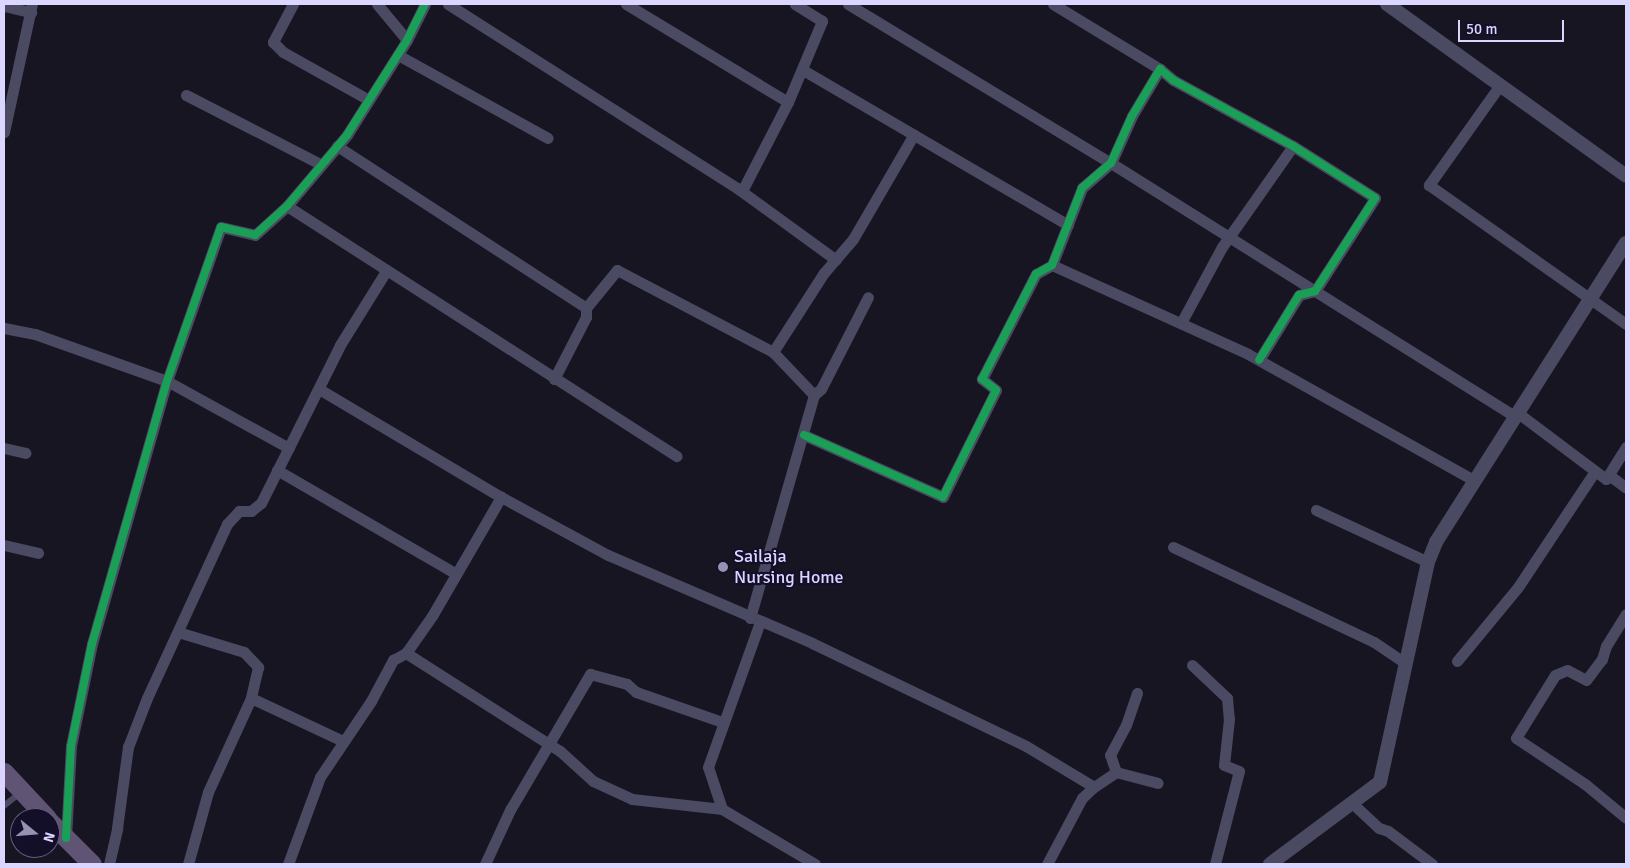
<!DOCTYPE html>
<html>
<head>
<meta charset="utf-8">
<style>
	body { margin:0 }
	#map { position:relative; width:1630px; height:868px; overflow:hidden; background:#181522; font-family:Signika,sans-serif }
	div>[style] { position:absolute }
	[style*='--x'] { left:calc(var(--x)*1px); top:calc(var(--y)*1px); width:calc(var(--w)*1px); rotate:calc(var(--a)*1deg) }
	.service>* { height:5.5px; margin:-2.75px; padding:0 2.75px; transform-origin:2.75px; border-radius:2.75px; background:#4b4a63 }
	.minor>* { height:11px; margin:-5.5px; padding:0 5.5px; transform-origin:5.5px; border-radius:5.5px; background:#4b4a63 }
	.tertiary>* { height:14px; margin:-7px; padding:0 7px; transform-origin:7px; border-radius:7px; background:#4b4a63 }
	.primary>* { height:19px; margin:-9.5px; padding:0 9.5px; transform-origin:9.5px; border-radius:9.5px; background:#5f5474 }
	.cycleway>* { height:8px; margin:-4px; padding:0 4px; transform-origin:4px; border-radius:4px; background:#1a9f57 }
	.dots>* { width:14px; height:14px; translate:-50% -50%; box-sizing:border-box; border:2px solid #140f28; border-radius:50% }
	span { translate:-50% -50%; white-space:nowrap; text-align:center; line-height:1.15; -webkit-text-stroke:4.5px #140f28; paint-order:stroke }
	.poi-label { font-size:18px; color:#dbd6ff }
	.left { translate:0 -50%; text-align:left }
	.frame { position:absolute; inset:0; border:5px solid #dbd6ff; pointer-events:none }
	.north { position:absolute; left:10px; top:808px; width:50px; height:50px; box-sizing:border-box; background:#140f28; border:1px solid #645f7e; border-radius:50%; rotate:107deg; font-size:14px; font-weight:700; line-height:20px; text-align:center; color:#dbd6ff }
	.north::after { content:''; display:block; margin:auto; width:18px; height:22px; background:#9792b2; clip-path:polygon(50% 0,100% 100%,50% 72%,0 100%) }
	.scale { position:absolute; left:1458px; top:20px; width:106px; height:22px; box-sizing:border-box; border:2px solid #dbd6ff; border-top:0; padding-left:6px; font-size:15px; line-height:18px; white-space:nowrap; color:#dbd6ff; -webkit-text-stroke:4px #140f28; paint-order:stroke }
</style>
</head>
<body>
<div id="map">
	<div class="service">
		<div style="--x:4;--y:806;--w:21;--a:-39"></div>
	</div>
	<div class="minor">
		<div style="--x:293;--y:4;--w:43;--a:117.8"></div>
		<div style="--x:273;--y:42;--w:14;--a:45"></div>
		<div style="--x:283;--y:52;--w:98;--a:29.2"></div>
		<div style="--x:377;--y:4;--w:47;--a:50.2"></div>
		<div style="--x:448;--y:4;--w:348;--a:32.5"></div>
		<div style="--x:742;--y:191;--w:100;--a:-62.7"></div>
		<div style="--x:788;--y:102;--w:88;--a:-67.2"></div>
		<div style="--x:822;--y:21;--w:32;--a:-148"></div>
		<div style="--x:626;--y:4;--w:189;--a:31.2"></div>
		<div style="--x:848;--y:4;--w:307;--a:31.2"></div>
		<div style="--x:1111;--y:163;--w:478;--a:32.1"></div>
		<div style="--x:1053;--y:4;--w:125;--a:31.3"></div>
		<div style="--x:4;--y:6;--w:28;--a:13"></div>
		<div style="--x:398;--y:55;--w:171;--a:29"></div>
		<div style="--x:803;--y:70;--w:307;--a:30.3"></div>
		<div style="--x:1500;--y:85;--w:123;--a:125.4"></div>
		<div style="--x:1429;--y:185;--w:241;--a:35.2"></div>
		<div style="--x:186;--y:95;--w:151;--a:27.2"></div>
		<div style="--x:4;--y:132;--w:131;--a:-77.7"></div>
		<div style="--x:337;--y:146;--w:297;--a:33"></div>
		<div style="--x:737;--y:188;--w:122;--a:36"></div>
		<div style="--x:287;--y:206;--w:463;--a:32.7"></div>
		<div style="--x:1052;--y:265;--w:215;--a:24.4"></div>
		<div style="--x:1248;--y:354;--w:260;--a:29.2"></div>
		<div style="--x:1181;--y:323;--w:86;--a:-61.7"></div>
		<div style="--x:1222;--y:247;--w:123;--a:-54.9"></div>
		<div style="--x:4;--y:328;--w:32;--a:11"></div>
		<div style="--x:35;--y:334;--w:140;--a:19.6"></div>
		<div style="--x:167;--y:381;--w:139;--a:28.8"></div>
		<div style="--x:773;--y:352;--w:93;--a:-57.3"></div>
		<div style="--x:823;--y:274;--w:46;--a:-49.4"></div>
		<div style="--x:853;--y:239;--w:121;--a:-59.8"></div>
		<div style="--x:554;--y:379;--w:70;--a:-62.7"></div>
		<div style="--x:586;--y:317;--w:9;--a:-90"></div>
		<div style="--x:586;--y:308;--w:49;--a:-50.8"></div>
		<div style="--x:617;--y:270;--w:176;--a:27.7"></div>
		<div style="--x:773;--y:352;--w:59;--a:46.4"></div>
		<div style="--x:319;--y:389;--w:212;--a:30.7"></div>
		<div style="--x:501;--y:497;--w:122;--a:28.5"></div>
		<div style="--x:608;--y:555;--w:222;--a:23.3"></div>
		<div style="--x:812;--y:643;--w:237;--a:25.7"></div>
		<div style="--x:1026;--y:746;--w:79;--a:31.1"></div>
		<div style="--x:1518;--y:413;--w:110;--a:36.9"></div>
		<div style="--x:1606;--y:479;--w:38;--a:-58"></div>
		<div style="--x:804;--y:435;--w:152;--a:24"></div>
		<div style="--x:943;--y:497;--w:119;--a:-63.6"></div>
		<div style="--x:996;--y:390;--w:18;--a:-142"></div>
		<div style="--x:982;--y:379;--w:118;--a:-62.8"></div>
		<div style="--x:1036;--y:274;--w:18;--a:-29"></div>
		<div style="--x:1052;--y:265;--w:83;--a:-68.7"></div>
		<div style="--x:1082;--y:188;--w:38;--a:-41"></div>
		<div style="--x:1111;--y:163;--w:51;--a:-65.9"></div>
		<div style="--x:1132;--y:116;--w:55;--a:-59.2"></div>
		<div style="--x:1160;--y:69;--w:17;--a:40"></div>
		<div style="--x:1173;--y:80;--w:137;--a:28.8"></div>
		<div style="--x:1293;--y:146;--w:97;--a:32.4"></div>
		<div style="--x:1375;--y:198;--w:111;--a:122.8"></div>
		<div style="--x:1315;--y:291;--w:16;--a:166"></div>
		<div style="--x:1299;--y:295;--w:76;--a:121.6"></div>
		<div style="--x:4;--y:448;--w:22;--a:13"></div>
		<div style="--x:277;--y:470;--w:206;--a:30.1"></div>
		<div style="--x:1609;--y:475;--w:21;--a:37"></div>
		<div style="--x:1316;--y:510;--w:123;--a:24.9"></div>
		<div style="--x:4;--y:545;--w:35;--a:13"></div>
		<div style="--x:1173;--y:547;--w:222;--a:25.3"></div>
		<div style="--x:1374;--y:642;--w:37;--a:34"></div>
		<div style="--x:1626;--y:614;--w:38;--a:122"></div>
		<div style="--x:1606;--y:646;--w:14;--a:107"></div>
		<div style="--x:1602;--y:659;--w:26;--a:127"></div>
		<div style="--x:1586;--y:680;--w:21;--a:-152"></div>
		<div style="--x:1567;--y:670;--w:13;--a:157"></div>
		<div style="--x:1555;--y:675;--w:74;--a:121.8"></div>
		<div style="--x:1516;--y:738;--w:83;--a:33.7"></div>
		<div style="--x:1585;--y:784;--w:53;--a:39.7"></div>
		<div style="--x:750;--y:618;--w:232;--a:-74"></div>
		<div style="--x:814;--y:395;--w:9;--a:-41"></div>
		<div style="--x:821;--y:389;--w:103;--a:-62.9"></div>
		<div style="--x:178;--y:632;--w:69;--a:16.9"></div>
		<div style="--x:244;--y:652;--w:21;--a:47"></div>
		<div style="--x:258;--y:667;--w:32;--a:103"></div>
		<div style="--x:251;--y:698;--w:103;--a:114.6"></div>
		<div style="--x:208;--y:792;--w:75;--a:105.5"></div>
		<div style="--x:406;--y:653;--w:183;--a:32.5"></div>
		<div style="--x:560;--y:751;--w:45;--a:42.3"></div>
		<div style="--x:593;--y:781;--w:43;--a:24.8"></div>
		<div style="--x:632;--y:799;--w:91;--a:6.3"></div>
		<div style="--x:722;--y:809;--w:108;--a:30.6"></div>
		<div style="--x:1457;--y:661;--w:96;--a:-50.5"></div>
		<div style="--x:1518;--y:587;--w:139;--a:-56.4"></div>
		<div style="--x:1192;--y:665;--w:48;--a:43.3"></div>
		<div style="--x:1227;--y:698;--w:21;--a:85"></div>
		<div style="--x:1229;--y:719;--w:46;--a:96.2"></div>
		<div style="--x:1224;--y:765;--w:16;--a:22"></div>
		<div style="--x:1239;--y:771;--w:96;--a:104.5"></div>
		<div style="--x:251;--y:698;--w:102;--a:25.1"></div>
		<div style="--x:1116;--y:772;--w:18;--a:-109"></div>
		<div style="--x:1110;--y:755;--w:34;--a:-62"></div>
		<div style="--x:1126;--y:725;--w:34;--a:-71"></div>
		<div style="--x:1352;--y:803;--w:37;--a:43"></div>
		<div style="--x:1379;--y:828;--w:9;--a:18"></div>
		<div style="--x:1388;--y:831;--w:55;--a:36.9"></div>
		<div style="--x:722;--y:809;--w:44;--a:-108.4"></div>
		<div style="--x:708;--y:767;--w:154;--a:-70.3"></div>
		<div style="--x:66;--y:838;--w:92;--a:-86.9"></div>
		<div style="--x:71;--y:746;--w:104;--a:-78.4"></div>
		<div style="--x:92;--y:644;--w:273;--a:-74.1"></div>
		<div style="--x:167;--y:381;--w:163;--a:-70.7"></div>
		<div style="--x:221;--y:227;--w:35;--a:13"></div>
		<div style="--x:255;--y:235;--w:43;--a:-42.2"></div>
		<div style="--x:287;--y:206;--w:93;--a:-49.8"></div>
		<div style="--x:347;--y:135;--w:112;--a:-57.7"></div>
		<div style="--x:407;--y:40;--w:40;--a:-63.4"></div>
		<div style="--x:109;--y:864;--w:37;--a:-77"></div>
		<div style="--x:117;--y:828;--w:82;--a:-82.3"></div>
		<div style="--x:128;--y:747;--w:53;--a:-68.8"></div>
		<div style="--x:147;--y:698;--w:192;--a:-65.3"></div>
		<div style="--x:227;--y:524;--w:18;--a:-47"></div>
		<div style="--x:239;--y:511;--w:12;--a:0"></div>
		<div style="--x:251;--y:511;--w:13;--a:-39"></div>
		<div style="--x:261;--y:503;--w:177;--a:-63.4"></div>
		<div style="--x:340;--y:345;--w:87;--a:-58.1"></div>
		<div style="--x:288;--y:864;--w:93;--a:-69.8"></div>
		<div style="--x:320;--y:777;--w:92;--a:-56.1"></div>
		<div style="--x:371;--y:701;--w:47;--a:-61.8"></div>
		<div style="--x:393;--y:660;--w:15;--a:-28"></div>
		<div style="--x:406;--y:653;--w:45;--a:-54.9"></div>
		<div style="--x:432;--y:616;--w:138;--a:-59.9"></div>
		<div style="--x:485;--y:864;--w:60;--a:-65.2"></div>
		<div style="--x:510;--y:810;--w:158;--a:-59.5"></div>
		<div style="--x:590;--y:674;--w:38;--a:15"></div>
		<div style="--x:627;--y:684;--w:12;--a:42"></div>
		<div style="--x:636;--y:692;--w:91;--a:19.2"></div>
		<div style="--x:1047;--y:864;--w:75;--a:-62.1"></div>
		<div style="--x:1082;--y:798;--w:16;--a:-43"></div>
		<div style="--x:1094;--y:787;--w:27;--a:-34"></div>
		<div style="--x:1116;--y:772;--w:43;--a:14.7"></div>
	</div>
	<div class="tertiary">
		<div style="--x:1387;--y:4;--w:294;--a:35.7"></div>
		<div style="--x:1270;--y:864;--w:137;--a:-36.7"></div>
		<div style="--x:1380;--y:782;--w:225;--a:-77.7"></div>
		<div style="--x:1428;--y:562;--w:22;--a:-68"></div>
		<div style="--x:1436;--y:542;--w:354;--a:-57.6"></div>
	</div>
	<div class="primary">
		<div style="--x:4;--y:772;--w:63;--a:46.9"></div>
		<div style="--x:50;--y:822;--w:59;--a:45"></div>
	</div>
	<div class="cycleway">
		<div style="--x:804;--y:435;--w:152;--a:24"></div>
		<div style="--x:943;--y:497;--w:119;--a:-63.6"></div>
		<div style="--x:996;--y:390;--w:18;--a:-142"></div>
		<div style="--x:982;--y:379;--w:118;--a:-62.8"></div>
		<div style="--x:1036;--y:274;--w:18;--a:-29"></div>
		<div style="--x:1052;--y:265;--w:83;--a:-68.7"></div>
		<div style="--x:1082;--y:188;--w:38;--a:-41"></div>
		<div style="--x:1111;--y:163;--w:51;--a:-65.9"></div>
		<div style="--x:1132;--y:116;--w:55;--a:-59.2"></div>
		<div style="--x:1160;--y:69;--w:17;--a:40"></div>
		<div style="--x:1173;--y:80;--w:137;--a:28.8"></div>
		<div style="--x:1293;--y:146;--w:97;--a:32.4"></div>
		<div style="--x:1375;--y:198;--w:111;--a:122.8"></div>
		<div style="--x:1315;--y:291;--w:16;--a:166"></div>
		<div style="--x:1299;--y:295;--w:76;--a:121.6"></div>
		<div style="--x:66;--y:838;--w:92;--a:-86.9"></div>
		<div style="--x:71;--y:746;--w:104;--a:-78.4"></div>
		<div style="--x:92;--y:644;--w:273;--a:-74.1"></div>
		<div style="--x:167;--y:381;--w:163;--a:-70.7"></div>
		<div style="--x:221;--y:227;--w:35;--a:13"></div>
		<div style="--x:255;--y:235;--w:43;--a:-42.2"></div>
		<div style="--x:287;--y:206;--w:93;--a:-49.8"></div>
		<div style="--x:347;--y:135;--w:112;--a:-57.7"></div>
		<div style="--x:407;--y:40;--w:40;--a:-63.4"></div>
	</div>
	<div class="dots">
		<div style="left:723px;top:567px;background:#9792b2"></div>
	</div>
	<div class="poi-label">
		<span class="left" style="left:734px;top:567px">Sailaja<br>Nursing Home</span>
	</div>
	<div class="frame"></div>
	<div class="north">N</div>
	<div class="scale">50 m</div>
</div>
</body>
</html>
